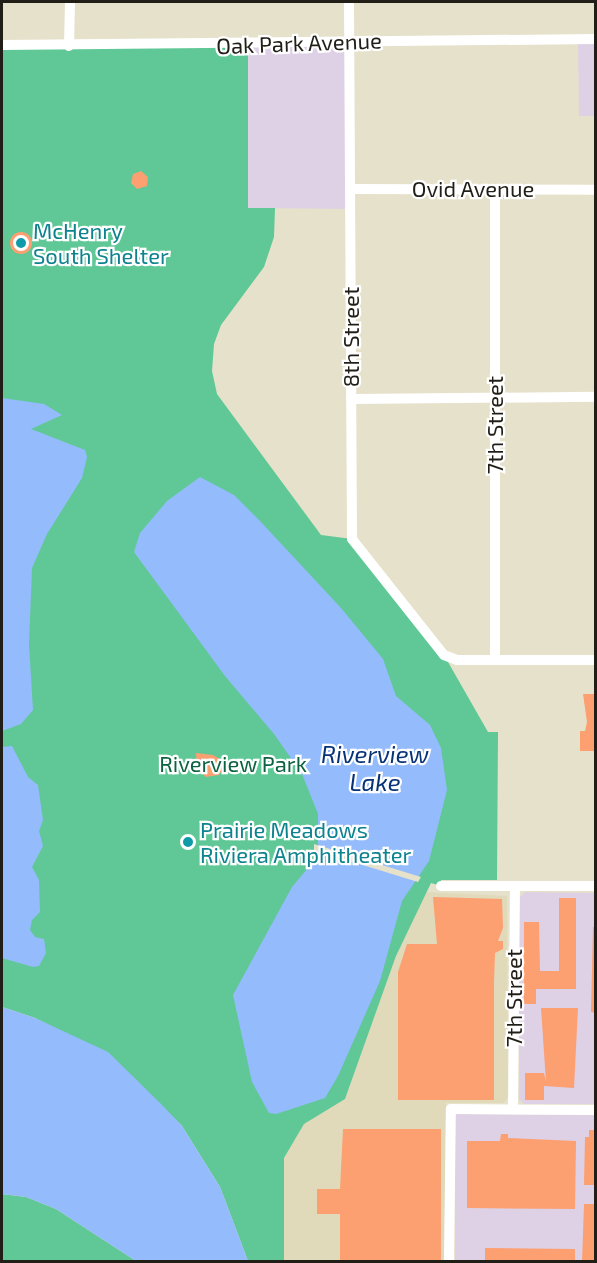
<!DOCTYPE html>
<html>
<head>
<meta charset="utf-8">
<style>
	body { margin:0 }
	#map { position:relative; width:597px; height:1263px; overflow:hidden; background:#e6e1ca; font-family:"Exo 2",sans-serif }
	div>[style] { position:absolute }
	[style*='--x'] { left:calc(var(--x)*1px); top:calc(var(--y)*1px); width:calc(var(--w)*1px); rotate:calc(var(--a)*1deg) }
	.commercial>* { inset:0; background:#ded1e5 }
	.built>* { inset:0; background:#e0d9ba }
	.green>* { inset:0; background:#5fc896 }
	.water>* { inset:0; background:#94bbfc }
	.pier>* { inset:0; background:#e6e1ca }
	.building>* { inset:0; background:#fc9f71 }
	.round { border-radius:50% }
	.street>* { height:10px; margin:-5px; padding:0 5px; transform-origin:5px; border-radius:5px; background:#fff }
	.dots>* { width:16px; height:16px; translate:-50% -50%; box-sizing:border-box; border:3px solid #fff; border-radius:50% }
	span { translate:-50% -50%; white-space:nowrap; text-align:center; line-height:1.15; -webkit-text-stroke:4.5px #fff; paint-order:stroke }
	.street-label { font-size:22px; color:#201e16 }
	.culture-label { font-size:22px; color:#0d838f }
	.left { translate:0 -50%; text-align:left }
	.park-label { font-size:22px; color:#0d6241 }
	.water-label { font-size:24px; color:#073276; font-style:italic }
	.frame { position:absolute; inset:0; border:3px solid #201e16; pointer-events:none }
</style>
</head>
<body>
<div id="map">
	<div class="commercial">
		<div style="clip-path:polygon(595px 39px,595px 116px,579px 116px,578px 40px)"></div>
		<div style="clip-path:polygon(349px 40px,350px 209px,248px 208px,248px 46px)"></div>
		<div style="clip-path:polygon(525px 892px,595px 893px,595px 1104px,524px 1104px,519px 1099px,519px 929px,520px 897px)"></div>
		<div style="clip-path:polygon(455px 1114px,595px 1115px,595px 1261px,455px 1262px)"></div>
	</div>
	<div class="built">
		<div style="clip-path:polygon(426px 892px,507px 896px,508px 1098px,503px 1103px,446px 1103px,444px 1261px,284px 1261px,284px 1158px,304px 1124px,345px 1099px,396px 956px)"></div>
	</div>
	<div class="green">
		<div style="clip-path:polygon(2px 45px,248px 46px,248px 208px,275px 208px,274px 237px,264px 267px,221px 325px,214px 344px,212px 371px,217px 394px,321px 535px,352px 539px,444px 655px,488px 732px,498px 732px,497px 880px,441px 880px,441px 886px,431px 883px,396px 956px,345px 1099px,304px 1124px,284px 1158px,284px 1261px,248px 1261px,220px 1187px,182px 1126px,134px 1078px,70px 1036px,35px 1018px,2px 1007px)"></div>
		<div style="clip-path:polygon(2px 1194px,26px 1197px,56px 1209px,136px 1261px,2px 1262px)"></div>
	</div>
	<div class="water">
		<div style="clip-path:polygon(2px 398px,44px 404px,62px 415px,31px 429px,85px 450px,87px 457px,82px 478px,47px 534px,32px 568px,29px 644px,33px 710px,21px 724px,2px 731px)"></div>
		<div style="clip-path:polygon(200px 477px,234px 495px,260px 521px,341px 608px,383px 659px,396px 696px,430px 725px,441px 748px,447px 790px,429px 861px,402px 901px,380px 981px,338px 1076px,325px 1098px,276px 1114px,269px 1113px,252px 1082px,233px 995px,292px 887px,318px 856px,318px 814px,302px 774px,274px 734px,225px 676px,134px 552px,140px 533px,167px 501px)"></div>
		<div style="clip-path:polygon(12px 746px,28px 777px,38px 785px,43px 820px,39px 831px,43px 846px,32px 867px,39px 880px,40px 912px,32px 920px,30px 930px,35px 937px,44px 939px,46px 953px,39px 966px,33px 967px,2px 958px,2px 747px)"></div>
		<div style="clip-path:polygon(2px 1007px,35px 1018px,108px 1052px,161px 1104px,182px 1126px,220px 1187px,248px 1261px,136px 1261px,56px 1209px,26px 1197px,2px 1194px)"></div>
	</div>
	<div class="pier">
		<div style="clip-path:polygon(314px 844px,421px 877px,418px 882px,314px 850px)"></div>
	</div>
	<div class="building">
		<div style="clip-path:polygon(141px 171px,148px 177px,147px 186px,137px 189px,131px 183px,133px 174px)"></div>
		<div class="round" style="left:10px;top:232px;width:22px;height:22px"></div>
		<div style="clip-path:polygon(583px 694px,596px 694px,596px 751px,580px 751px,580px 731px,585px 731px,587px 722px)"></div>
		<div style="clip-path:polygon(196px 753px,213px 755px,227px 763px,219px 775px,206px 777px,197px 769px)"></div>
		<div style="clip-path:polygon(433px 897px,502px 899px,503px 928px,498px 941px,503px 941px,503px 949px,495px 953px,494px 982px,494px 1100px,398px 1100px,398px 972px,407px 944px,437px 944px)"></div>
		<div style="clip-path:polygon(559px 898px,576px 898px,576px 989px,536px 989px,536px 1004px,524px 1004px,524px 922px,539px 922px,540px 971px,559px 971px)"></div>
		<div style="clip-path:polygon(593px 927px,596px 927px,596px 1013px,591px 1012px)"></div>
		<div style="clip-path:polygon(541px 1008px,578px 1008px,574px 1088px,544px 1086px,544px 1100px,525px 1100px,525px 1073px,544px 1073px,546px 1082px)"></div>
		<div style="clip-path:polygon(343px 1129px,441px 1129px,441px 1262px,340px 1262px,340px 1214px,317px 1214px,317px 1189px,340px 1189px)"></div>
		<div style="clip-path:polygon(589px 1130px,596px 1130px,596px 1185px,584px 1185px,585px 1137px,589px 1137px)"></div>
		<div style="clip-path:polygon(501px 1134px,508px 1134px,508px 1138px,576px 1141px,575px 1209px,467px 1208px,467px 1141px,500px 1141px)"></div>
		<div style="clip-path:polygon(584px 1204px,596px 1204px,596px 1262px,582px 1262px)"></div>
		<div style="clip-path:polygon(485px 1248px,575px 1249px,575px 1262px,485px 1262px)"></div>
	</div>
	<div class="street">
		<div style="--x:349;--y:2;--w:537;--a:89.68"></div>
		<div style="--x:352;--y:539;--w:148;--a:51.6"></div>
		<div style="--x:444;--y:655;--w:14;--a:21"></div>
		<div style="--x:457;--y:660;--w:139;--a:0"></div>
		<div style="--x:2;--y:45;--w:594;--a:-0.58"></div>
		<div style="--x:69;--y:46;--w:44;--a:-88.7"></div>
		<div style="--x:350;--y:189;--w:246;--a:0.2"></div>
		<div style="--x:351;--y:399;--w:245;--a:-0.5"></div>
		<div style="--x:495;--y:660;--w:471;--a:-90"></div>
		<div style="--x:441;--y:886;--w:155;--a:0"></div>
		<div style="--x:513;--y:1109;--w:223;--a:-89.5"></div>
		<div style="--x:449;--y:1262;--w:153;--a:-89.3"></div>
		<div style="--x:451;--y:1109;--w:145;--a:0.4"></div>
	</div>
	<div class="dots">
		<div style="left:21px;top:243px;background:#0f9aa8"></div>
		<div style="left:188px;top:842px;background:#0f9aa8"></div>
	</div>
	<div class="street-label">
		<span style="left:299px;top:43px;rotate:-2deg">Oak Park Avenue</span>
		<span style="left:473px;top:189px">Ovid Avenue</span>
		<span style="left:351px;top:337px;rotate:-90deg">8th Street</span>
		<span style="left:495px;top:425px;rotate:-90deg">7th Street</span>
		<span style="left:514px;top:998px;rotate:-90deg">7th Street</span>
	</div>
	<div class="culture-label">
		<span class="left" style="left:33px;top:243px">McHenry<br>South Shelter</span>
		<span class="left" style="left:200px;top:842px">Prairie Meadows<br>Riviera Amphitheater</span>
	</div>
	<div class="park-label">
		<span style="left:233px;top:764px">Riverview Park</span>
	</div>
	<div class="water-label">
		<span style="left:375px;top:768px">Riverview<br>Lake</span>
	</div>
	<div class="frame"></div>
</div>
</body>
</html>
